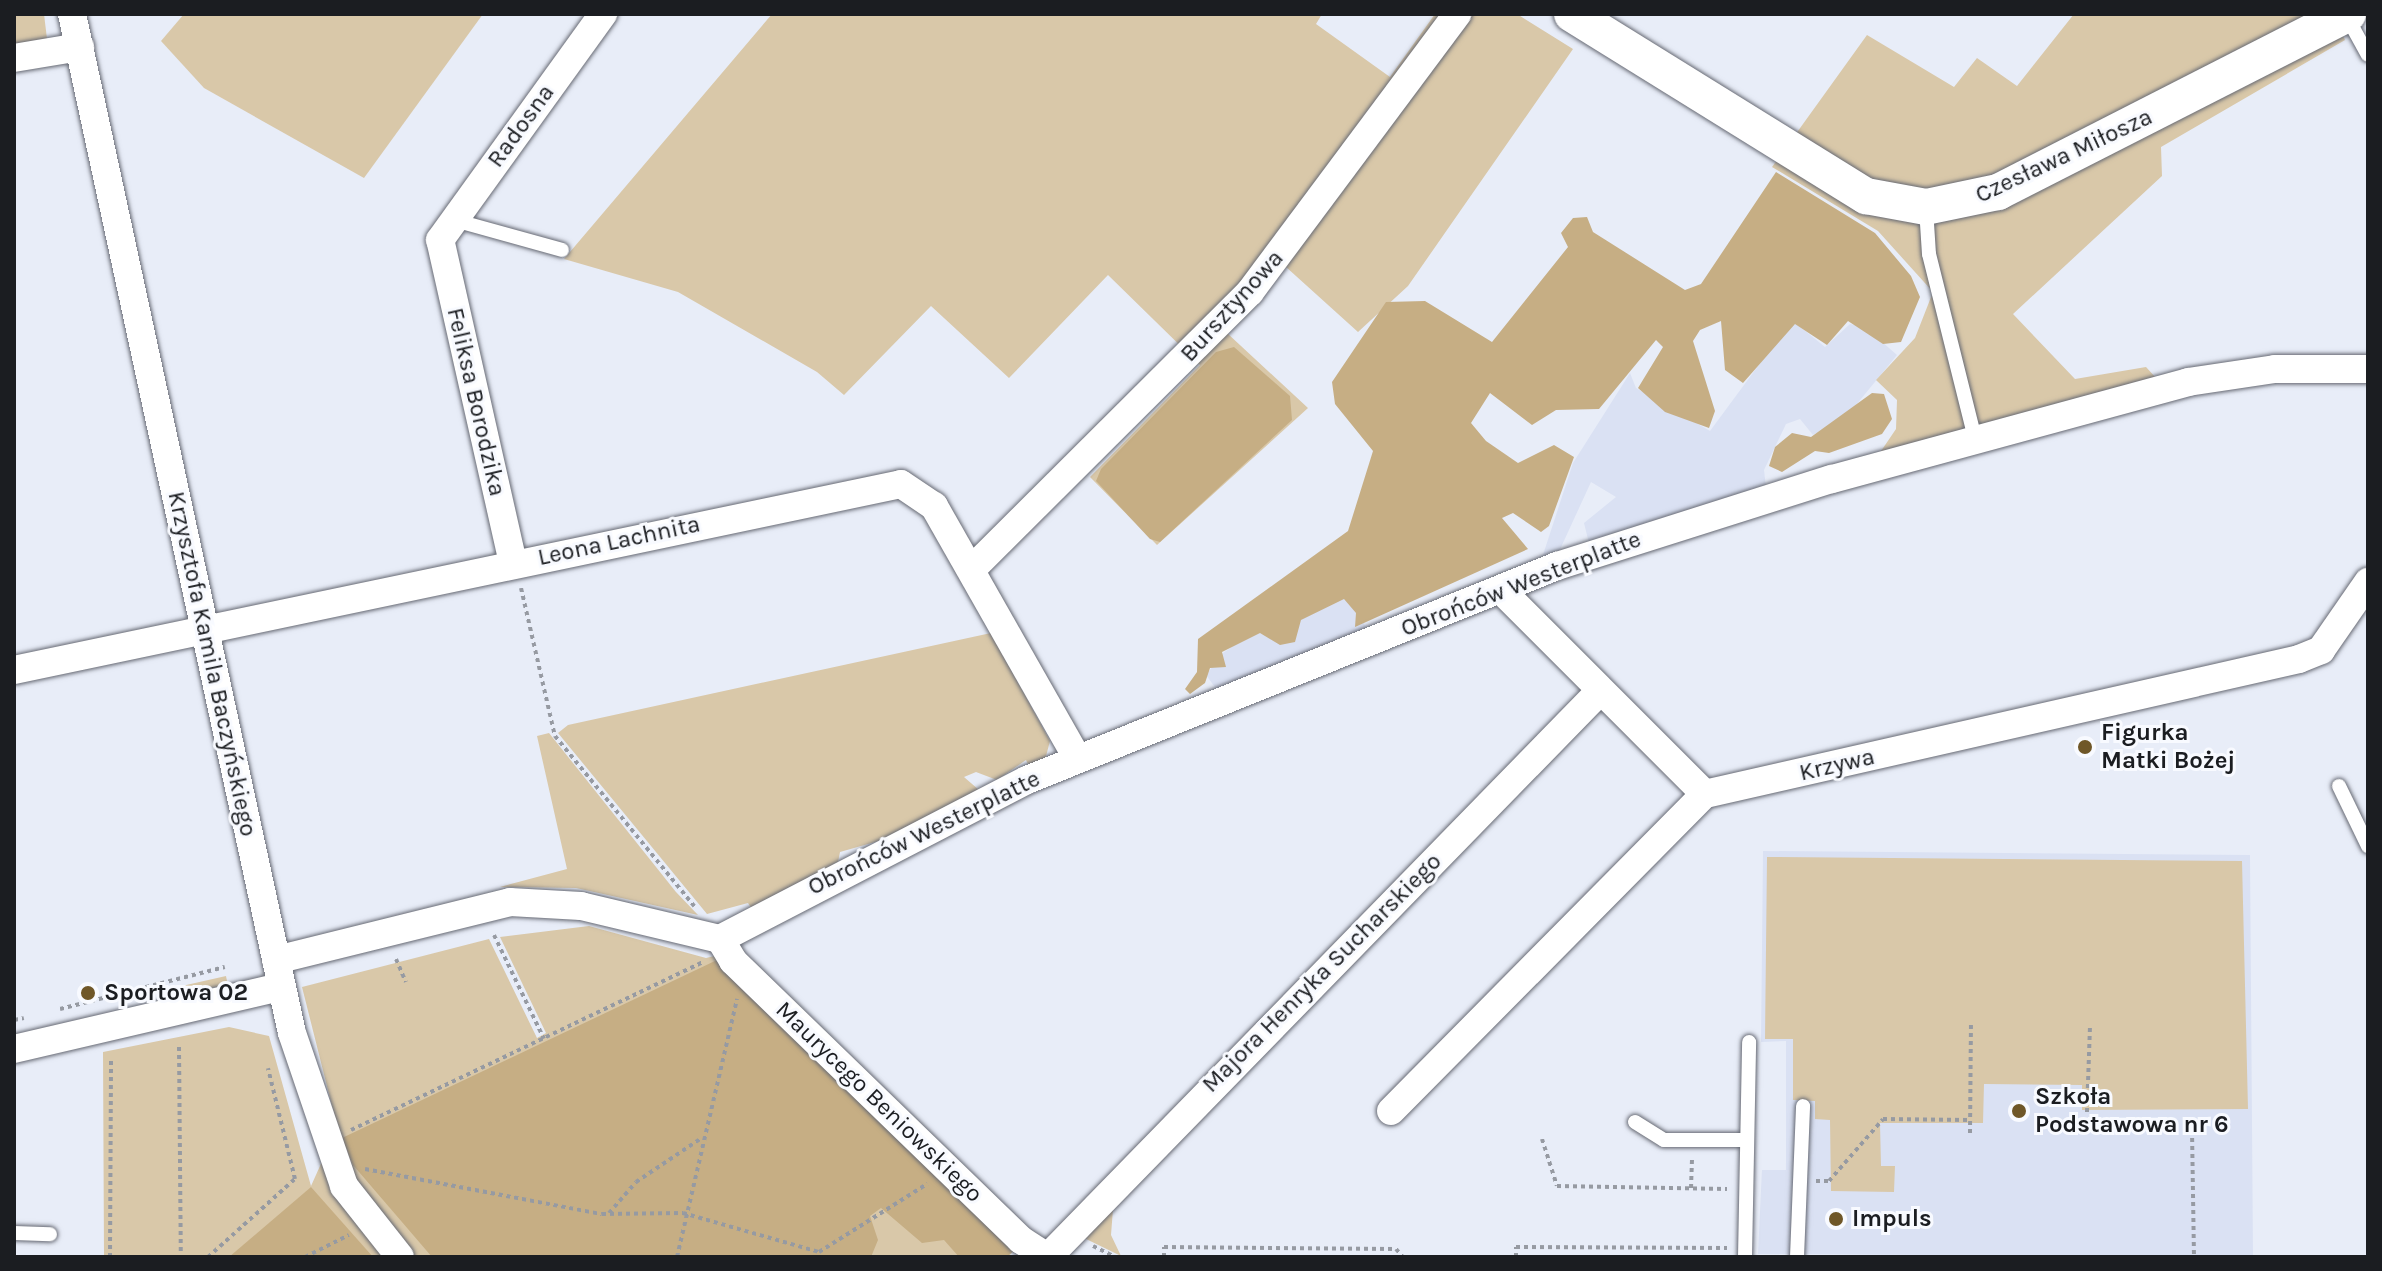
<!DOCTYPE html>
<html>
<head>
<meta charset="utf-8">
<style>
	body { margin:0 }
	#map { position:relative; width:2382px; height:1271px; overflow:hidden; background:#e8edf8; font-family:Karla,sans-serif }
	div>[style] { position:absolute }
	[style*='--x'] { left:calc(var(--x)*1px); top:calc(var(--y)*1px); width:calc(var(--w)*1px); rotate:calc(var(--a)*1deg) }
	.built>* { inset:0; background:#dae1f3 }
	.green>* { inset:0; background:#d9c8a9 }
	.forest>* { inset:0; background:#c6ae84 }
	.path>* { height:4px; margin-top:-2px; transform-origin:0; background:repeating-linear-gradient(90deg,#969aa2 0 4px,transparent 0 8px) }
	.roads { filter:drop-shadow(0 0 2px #666973) drop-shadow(0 0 2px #666973) }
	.service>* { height:14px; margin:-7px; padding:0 7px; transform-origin:7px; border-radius:7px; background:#fff }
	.minor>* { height:28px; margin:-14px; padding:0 14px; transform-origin:14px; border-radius:14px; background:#fff }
	.tertiary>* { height:36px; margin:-18px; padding:0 18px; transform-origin:18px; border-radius:18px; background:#fff }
	.dots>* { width:22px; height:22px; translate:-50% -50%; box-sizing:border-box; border:4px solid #f8faff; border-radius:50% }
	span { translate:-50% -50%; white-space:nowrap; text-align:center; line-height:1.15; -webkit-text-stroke:6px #f8faff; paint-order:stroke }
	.street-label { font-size:24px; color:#1b1d21 }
	.poi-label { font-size:24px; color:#1b1d21; font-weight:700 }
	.left { translate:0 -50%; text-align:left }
	.frame { position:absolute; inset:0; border:16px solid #1b1d21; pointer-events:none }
</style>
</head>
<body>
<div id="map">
	<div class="built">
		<div style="clip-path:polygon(1792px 320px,1825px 347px,1850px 324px,1865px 327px,1897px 355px,1847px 416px,1813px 435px,1800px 419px,1786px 424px,1764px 470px,1766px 487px,1589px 543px,1584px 523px,1616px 497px,1591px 482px,1557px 556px,1541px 561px,1573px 463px,1630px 373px,1636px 388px,1710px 431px)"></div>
		<div style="clip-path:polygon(1349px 592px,1369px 634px,1220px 694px,1206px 675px,1223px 653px,1258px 629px)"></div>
		<div style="clip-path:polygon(1763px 851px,2250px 855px,2253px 1257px,1758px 1254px,1762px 1170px,1786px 1170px,1786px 1041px,1761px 1042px)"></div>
	</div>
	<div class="green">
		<div style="clip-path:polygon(14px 14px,44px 14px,47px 39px,14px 47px)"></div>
		<div style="clip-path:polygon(184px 14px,483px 14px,364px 178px,204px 88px,161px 41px)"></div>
		<div style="clip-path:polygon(772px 14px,1322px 14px,1316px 24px,1390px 77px,1435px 14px,1517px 14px,1573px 49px,1408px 286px,1358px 332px,1286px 267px,1227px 333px,1308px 408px,1157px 545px,1090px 477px,1200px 365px,1108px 275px,1009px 378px,931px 306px,844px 395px,817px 372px,678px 292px,564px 259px)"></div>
		<div style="clip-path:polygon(2074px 14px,2333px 14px,2345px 40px,2161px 147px,2162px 176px,2013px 314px,2075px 379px,2146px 367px,2156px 378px,1877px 457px,1896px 429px,1897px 400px,1876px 380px,1915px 338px,1933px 292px,1878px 231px,1772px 167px,1867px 35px,1954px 87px,1977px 58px,2017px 86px)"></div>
		<div style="clip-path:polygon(991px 633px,1050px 741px,1045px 760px,1029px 766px,1026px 760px,997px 780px,976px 772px,964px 777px,979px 790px,882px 840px,840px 852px,838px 862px,752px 909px,748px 903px,707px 914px,558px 733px,568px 725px)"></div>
		<div style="clip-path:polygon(549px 733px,676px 892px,698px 915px,576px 888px,500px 887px,567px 869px,537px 736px)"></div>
		<div style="clip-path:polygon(1767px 857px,2242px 861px,2248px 1109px,2082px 1110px,2082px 1085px,1984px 1084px,1983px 1123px,1880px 1123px,1881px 1166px,1895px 1166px,1894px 1192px,1831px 1191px,1830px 1120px,1815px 1119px,1815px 1101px,1793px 1100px,1793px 1039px,1765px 1039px)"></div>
		<div style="clip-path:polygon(589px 926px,706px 958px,736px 951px,1028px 1236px,1008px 1257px,104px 1257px,103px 1052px,229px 1027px,269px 1036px,311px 1186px,333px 1137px,334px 1114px,302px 987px,489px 939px,537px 1038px,546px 1033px,500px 937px)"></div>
		<div style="clip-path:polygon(226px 976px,228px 986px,142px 995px)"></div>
		<div style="clip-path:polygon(1113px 1209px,1111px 1235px,1121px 1256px,1084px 1238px)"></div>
	</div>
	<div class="forest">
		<div style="clip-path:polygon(1776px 172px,1875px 233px,1911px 276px,1920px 297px,1901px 342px,1883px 344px,1848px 321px,1827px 345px,1795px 324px,1743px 383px,1725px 370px,1721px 321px,1700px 330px,1693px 341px,1715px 411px,1709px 428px,1665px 412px,1638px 388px,1663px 347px,1656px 340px,1599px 409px,1556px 410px,1532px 425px,1490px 393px,1471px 423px,1486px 441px,1518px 463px,1554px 445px,1574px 457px,1549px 526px,1541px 532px,1513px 513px,1502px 518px,1528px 549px,1355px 627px,1356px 613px,1344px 599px,1301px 620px,1295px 642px,1280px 645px,1260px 633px,1222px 652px,1226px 667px,1210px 668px,1205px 683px,1190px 694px,1185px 689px,1197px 672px,1198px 639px,1348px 531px,1373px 451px,1335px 404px,1332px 382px,1386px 302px,1425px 301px,1492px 342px,1568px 247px,1561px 233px,1573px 218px,1587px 217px,1593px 232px,1685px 290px,1701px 284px)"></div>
		<div style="clip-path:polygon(1234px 347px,1290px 396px,1292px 420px,1160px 542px,1150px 539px,1096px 481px,1101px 469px,1216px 352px)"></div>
		<div style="clip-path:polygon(1872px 393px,1884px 394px,1892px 419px,1882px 434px,1829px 453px,1815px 451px,1782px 472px,1769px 466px,1775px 447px,1792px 433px,1811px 437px)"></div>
		<div style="clip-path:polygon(717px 960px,1015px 1249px,1007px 1257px,959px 1257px,944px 1240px,922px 1243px,881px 1208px,870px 1216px,878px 1240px,871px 1257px,432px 1257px,353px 1165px,342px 1138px)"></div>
		<div style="clip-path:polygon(311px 1187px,373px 1257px,229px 1257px)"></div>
	</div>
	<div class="path">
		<div style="--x:521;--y:588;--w:152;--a:77.1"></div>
		<div style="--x:555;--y:736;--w:220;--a:50.7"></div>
		<div style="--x:494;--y:935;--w:115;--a:64.3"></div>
		<div style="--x:396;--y:959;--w:25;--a:67"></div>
		<div style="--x:60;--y:1009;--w:170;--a:-14.3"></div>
		<div style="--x:14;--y:1020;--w:10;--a:-11"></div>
		<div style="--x:179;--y:1047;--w:210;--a:89.5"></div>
		<div style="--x:2087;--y:1112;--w:87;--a:-88"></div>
		<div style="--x:351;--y:1130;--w:391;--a:-25.5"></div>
		<div style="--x:2192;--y:1130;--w:127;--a:89.1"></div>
		<div style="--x:1970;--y:1133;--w:111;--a:-89.5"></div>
		<div style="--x:1542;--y:1139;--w:49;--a:72.3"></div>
		<div style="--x:1557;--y:1186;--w:170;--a:1"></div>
		<div style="--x:365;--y:1169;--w:241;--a:10.8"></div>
		<div style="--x:602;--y:1214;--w:81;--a:-0.7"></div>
		<div style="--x:683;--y:1213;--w:141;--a:16"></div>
		<div style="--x:819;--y:1252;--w:128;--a:-32.2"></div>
		<div style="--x:1816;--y:1181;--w:13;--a:0"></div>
		<div style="--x:1829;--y:1181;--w:82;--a:-48.9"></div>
		<div style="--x:1883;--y:1119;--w:87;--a:0.7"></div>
		<div style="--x:1691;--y:1188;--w:29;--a:-88"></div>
		<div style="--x:609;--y:1213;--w:41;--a:-48.9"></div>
		<div style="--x:636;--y:1182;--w:77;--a:-33.9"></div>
		<div style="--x:1093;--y:1246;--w:25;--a:26"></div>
		<div style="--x:110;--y:1257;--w:198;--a:-89.7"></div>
		<div style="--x:208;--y:1257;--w:117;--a:-41.9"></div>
		<div style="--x:295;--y:1179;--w:114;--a:-103.7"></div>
		<div style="--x:305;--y:1257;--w:49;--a:-26.6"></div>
		<div style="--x:677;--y:1257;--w:265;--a:-76.9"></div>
		<div style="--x:1164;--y:1257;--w:10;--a:-90"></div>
		<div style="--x:1164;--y:1247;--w:232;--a:0.5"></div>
		<div style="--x:1396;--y:1249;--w:11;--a:49"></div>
		<div style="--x:1516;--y:1257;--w:10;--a:-90"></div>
		<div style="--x:1516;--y:1247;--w:211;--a:0.3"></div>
	</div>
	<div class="roads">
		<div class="service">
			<div style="--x:2347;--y:17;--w:43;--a:61.1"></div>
			<div style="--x:1926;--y:208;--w:46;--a:86.3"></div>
			<div style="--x:1929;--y:254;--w:191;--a:76"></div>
			<div style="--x:454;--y:220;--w:112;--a:15.5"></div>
			<div style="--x:2339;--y:786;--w:67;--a:64.2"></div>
			<div style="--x:1635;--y:1122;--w:34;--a:32"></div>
			<div style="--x:1664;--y:1140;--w:82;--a:0"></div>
			<div style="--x:14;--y:1233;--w:36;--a:2"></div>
			<div style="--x:1745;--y:1257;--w:215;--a:-88.9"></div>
			<div style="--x:1797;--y:1257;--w:151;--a:-87.7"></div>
		</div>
		<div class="minor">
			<div style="--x:72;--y:14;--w:1042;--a:77.82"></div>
			<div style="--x:292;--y:1033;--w:162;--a:71.2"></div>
			<div style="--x:344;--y:1186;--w:90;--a:51.7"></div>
			<div style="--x:14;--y:58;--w:67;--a:-9.5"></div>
			<div style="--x:513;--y:563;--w:331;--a:-102.7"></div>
			<div style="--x:440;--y:240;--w:279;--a:-54.2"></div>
			<div style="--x:973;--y:568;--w:391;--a:-44.9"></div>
			<div style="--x:1250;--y:292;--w:347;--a:-53.3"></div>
			<div style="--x:1501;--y:590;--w:288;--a:45"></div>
			<div style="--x:14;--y:670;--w:906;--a:-11.84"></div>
			<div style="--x:901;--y:484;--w:40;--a:34"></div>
			<div style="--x:934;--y:506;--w:290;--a:60.4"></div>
			<div style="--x:720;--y:939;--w:346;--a:-27.4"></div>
			<div style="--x:1027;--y:780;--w:572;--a:-21.99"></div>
			<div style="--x:1557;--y:566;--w:288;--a:-17.6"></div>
			<div style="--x:1832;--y:479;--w:369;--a:-15.2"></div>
			<div style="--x:2188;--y:382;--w:88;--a:-8.5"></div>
			<div style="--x:2275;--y:369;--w:93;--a:0"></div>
			<div style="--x:720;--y:939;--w:26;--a:59"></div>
			<div style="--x:733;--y:961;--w:401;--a:44.1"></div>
			<div style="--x:1021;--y:1240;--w:31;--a:33"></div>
			<div style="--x:276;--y:960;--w:241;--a:-13.9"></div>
			<div style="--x:510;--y:902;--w:71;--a:3.2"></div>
			<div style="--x:581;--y:906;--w:143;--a:13.4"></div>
			<div style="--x:14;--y:1049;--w:274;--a:-13.1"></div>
			<div style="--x:1391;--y:1111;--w:446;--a:-45.3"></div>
			<div style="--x:1705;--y:794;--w:609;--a:-12.8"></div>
			<div style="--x:2299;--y:659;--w:24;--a:-22"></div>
			<div style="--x:2321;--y:650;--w:83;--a:-55.3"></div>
			<div style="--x:1048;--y:1257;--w:791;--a:-45.72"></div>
		</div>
		<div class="tertiary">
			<div style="--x:1572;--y:14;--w:346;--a:31.8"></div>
			<div style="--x:1866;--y:196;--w:61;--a:10.4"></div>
			<div style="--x:1926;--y:207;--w:74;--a:-11.8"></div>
			<div style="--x:1998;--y:192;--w:393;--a:-27"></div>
		</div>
	</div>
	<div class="dots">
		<div style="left:2085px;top:747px;background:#6f5728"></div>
		<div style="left:88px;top:993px;background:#6f5728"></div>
		<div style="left:2019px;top:1111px;background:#6f5728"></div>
		<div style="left:1836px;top:1219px;background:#6f5728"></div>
	</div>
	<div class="street-label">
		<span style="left:521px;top:126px;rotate:-54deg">Radosna</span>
		<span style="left:2064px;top:156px;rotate:-25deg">Czesława Miłosza</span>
		<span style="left:1232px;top:306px;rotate:-48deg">Bursztynowa</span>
		<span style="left:476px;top:402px;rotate:77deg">Feliksa Borodzika</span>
		<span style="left:619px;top:541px;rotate:-12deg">Leona Lachnita</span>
		<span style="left:1521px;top:584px;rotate:-21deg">Obrońców Westerplatte</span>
		<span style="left:212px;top:664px;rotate:78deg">Krzysztofa Kamila Baczyńskiego</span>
		<span style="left:1837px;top:765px;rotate:-13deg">Krzywa</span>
		<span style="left:924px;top:833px;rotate:-26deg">Obrońców Westerplatte</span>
		<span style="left:1322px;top:973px;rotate:-45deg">Majora Henryka Sucharskiego</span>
		<span style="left:879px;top:1102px;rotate:44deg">Maurycego Beniowskiego</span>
	</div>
	<div class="poi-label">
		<span class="left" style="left:2101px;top:747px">Figurka<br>Matki Bożej</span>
		<span class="left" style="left:104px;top:993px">Sportowa 02</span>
		<span class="left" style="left:2035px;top:1111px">Szkoła<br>Podstawowa nr 6</span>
		<span class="left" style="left:1852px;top:1219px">Impuls</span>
	</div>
	<div class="frame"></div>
</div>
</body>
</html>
